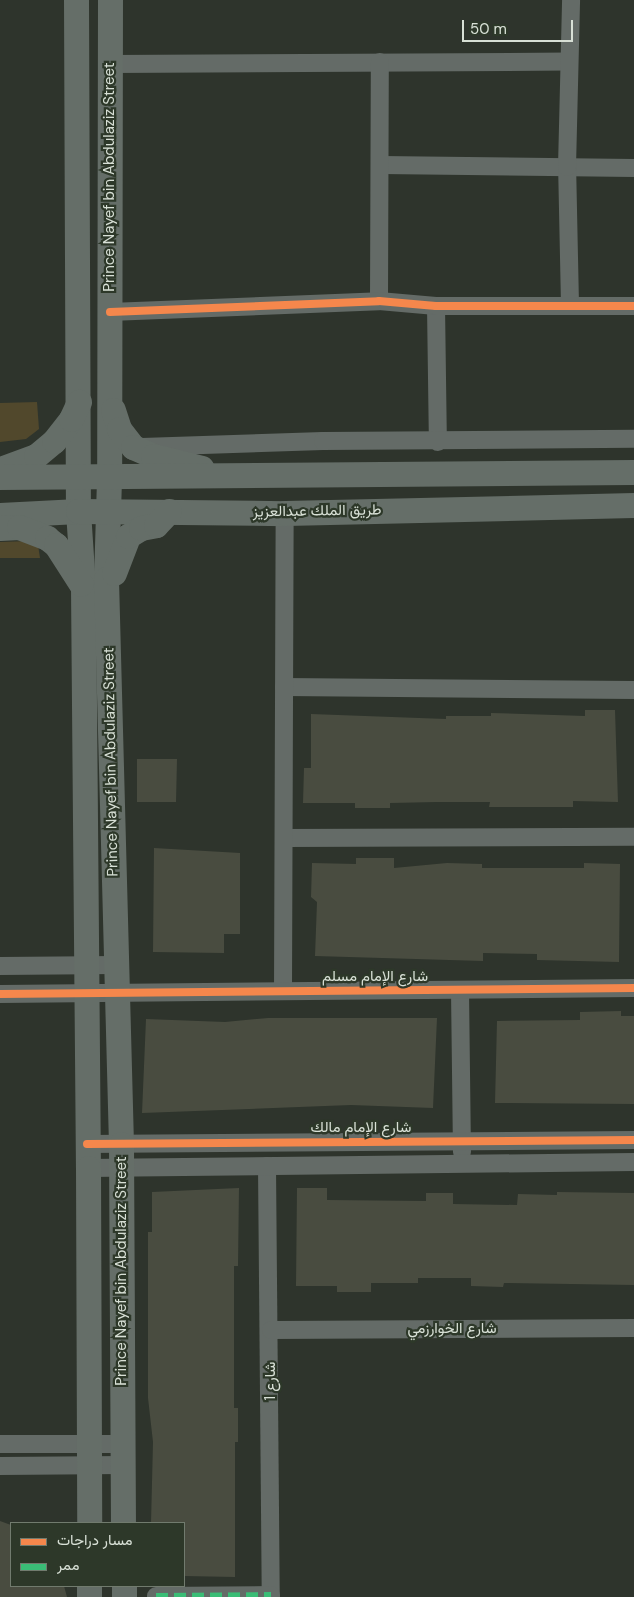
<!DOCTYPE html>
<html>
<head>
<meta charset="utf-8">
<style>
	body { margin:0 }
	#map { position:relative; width:634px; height:1597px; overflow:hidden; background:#2e342c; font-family:"DM Sans",Vazirmatn,sans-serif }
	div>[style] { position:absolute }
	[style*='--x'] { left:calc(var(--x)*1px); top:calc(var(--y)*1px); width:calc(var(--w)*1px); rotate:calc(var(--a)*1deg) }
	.green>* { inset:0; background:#51482c }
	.building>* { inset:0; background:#494c40 }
	.minor>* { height:18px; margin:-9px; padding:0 9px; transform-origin:9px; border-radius:9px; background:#646b67 }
	.secondary>* { height:25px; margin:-12.5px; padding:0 12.5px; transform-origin:12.5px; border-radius:12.5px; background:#656e68 }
	.quiet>* { height:6px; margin-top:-3px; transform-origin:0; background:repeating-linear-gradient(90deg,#3abd76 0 12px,transparent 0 18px) }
	.cycleway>* { height:8px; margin:-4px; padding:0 4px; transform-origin:4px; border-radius:4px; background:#f5874c }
	span { translate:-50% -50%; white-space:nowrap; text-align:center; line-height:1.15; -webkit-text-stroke:4.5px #2d3829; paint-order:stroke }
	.street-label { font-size:15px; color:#d8e0d6 }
	.legend { position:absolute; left:10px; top:1522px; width:175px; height:65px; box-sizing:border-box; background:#2d3829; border:1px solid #717b6e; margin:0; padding:6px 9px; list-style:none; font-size:15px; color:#d8e0d6 }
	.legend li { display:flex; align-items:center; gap:10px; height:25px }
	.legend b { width:25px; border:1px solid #717b6e }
	.scale { position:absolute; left:462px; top:20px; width:111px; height:22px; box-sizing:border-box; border:2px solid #d8e0d6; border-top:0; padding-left:6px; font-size:15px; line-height:18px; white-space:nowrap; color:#d8e0d6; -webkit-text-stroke:4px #2d3829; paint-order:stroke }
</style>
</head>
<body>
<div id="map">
	<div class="green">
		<div style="clip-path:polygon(37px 402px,39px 429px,26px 439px,0 442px,0 403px)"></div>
		<div style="clip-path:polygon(29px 541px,38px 545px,40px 558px,0 558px,0 542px)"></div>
	</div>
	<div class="building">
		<div style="clip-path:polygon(585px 710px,615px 710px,618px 802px,573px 801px,573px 807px,489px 807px,490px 802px,437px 802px,390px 803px,390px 808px,355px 808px,355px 803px,303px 803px,304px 768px,311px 768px,311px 714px,446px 719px,446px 716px,491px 716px,491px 713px,585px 716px)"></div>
		<div style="clip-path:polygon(137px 759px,177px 759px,176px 802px,137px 802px)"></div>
		<div style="clip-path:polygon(154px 848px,240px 853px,240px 934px,224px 934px,224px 953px,153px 952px)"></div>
		<div style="clip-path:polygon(356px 858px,394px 858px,394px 868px,447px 863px,482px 864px,482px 868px,584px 868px,584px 863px,620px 864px,619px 962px,537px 960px,537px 954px,483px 953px,483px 961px,315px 956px,317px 902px,311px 897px,312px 863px,356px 864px)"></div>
		<div style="clip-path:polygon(621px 1011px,621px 1016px,634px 1016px,634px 1104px,495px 1103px,497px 1021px,580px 1020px,580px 1012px)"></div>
		<div style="clip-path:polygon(268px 1018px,437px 1018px,433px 1108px,351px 1105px,142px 1113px,146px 1019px,225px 1022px)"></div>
		<div style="clip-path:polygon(239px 1188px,238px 1266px,234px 1266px,234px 1408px,238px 1408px,238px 1442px,235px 1442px,235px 1577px,184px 1576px,184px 1523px,151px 1523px,153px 1442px,148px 1398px,148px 1232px,152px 1232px,152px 1192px)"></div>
		<div style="clip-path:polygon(297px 1188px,327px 1188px,327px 1200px,426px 1201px,426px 1193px,453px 1193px,453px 1204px,517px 1205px,518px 1194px,557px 1195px,557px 1192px,634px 1193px,634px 1285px,504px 1283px,503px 1287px,471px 1286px,471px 1278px,418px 1278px,418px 1283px,371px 1283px,371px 1292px,337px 1292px,337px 1286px,296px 1286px)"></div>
		<div style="clip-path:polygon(0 1521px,11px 1525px,11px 1586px,64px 1586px,67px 1597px,0 1597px)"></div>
	</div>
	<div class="minor">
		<div style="--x:111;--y:64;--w:458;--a:-0.3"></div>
		<div style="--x:381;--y:165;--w:253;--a:0.7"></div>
		<div style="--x:379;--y:301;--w:239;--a:-89.8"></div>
		<div style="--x:570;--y:305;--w:138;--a:-91.2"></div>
		<div style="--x:567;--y:167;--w:167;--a:-88.6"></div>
		<div style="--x:436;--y:306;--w:136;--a:89.2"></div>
		<div style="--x:110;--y:312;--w:269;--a:-2.3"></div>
		<div style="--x:379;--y:301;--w:57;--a:5"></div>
		<div style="--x:436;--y:306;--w:198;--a:0"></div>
		<div style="--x:142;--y:447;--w:181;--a:-1.9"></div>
		<div style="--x:323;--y:441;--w:311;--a:-0.4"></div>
		<div style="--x:284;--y:687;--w:350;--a:0.5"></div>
		<div style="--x:284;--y:838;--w:350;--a:-0.2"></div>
		<div style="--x:0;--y:966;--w:116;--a:-0.5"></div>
		<div style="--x:460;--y:990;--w:162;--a:89.3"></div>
		<div style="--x:283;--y:991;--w:478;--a:-89.8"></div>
		<div style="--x:0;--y:994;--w:634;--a:-0.54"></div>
		<div style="--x:87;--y:1144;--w:547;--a:-0.42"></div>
		<div style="--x:267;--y:1166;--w:431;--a:89.5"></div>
		<div style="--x:88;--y:1168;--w:546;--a:-0.63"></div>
		<div style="--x:271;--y:1330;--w:363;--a:-0.3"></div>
		<div style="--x:0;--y:1444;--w:123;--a:0"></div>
		<div style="--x:0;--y:1466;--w:123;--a:-0.5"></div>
		<div style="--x:156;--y:1596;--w:115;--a:-0.5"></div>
	</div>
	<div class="secondary">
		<div style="--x:76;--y:0;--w:511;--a:89.78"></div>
		<div style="--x:78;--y:511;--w:76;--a:86.2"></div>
		<div style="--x:83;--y:587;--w:581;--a:89.51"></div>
		<div style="--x:88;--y:1168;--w:355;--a:89.8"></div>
		<div style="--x:110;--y:0;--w:479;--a:90.1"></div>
		<div style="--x:109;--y:479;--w:100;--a:91.7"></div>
		<div style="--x:106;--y:579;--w:565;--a:88.48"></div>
		<div style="--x:121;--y:1144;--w:379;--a:89.7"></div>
		<div style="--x:113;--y:410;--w:20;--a:72"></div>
		<div style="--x:119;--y:429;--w:23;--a:52"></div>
		<div style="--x:133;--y:447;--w:22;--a:24"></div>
		<div style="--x:153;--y:456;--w:50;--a:13.8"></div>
		<div style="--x:0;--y:469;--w:38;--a:-20"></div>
		<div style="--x:36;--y:456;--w:23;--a:-40"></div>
		<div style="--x:54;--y:441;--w:28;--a:-52"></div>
		<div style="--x:71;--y:419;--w:19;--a:-65"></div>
		<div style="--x:0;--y:477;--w:634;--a:-0.45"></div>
		<div style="--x:0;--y:515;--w:78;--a:-2.9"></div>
		<div style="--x:78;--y:511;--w:207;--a:0.6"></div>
		<div style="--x:285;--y:513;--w:349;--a:-1.3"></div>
		<div style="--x:0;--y:528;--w:19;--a:-3"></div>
		<div style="--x:19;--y:527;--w:30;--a:21"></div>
		<div style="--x:47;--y:538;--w:11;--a:38"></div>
		<div style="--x:56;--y:545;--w:46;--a:57.3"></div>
		<div style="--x:114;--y:573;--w:40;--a:-69"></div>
		<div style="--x:128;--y:536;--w:15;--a:-32"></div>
		<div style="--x:141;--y:528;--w:15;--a:-11"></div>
		<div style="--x:156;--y:525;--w:19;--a:-47"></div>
		<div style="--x:89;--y:1586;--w:11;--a:90"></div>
		<div style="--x:124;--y:1586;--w:11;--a:90"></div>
	</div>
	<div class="quiet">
		<div style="--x:156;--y:1596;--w:115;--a:-0.5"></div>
	</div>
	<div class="cycleway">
		<div style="--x:110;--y:312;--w:269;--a:-2.3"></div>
		<div style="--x:379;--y:301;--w:57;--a:5"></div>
		<div style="--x:436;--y:306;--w:198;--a:0"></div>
		<div style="--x:0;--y:994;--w:634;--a:-0.54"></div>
		<div style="--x:87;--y:1144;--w:547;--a:-0.42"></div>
	</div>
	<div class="street-label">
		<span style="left:110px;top:177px;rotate:-90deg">Prince Nayef bin Abdulaziz Street</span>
		<span style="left:317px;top:511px;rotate:-1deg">طريق الملك عبدالعزيز</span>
		<span style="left:111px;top:762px;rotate:-91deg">Prince Nayef bin Abdulaziz Street</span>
		<span style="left:375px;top:977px">شارع الإمام مسلم</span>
		<span style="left:361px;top:1128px">شارع الإمام مالك</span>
		<span style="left:122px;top:1271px;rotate:-90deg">Prince Nayef bin Abdulaziz Street</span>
		<span style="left:452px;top:1329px">شارع الخوارزمي</span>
		<span style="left:271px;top:1381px;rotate:-90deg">شارع 1</span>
	</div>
	<ul class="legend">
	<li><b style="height:6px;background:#f5874c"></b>مسار دراجات</li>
	<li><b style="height:6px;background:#3abd76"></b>ممر</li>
	</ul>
	<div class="scale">50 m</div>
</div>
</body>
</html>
